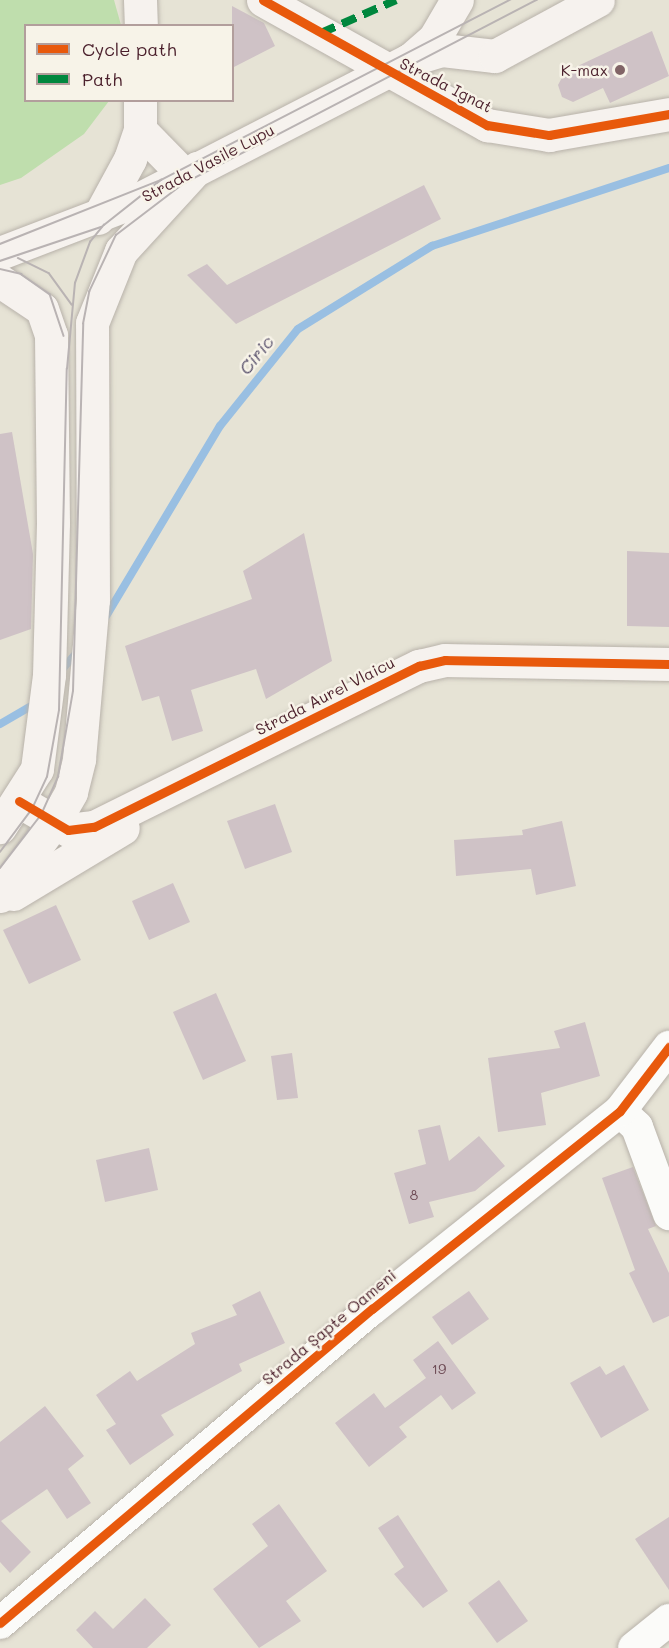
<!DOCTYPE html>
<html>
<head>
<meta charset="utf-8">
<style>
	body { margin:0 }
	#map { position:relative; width:669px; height:1648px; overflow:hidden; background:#e6e3d5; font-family:Mali,sans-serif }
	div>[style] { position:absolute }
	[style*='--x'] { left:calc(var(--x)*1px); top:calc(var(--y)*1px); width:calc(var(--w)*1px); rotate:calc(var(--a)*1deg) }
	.green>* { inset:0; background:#bfdead }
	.stream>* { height:8px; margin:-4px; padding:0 4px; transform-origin:4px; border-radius:4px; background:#99bfe2 }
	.building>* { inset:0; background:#cfc2c6 }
	.roads { filter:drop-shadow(0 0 2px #b8b2aa) drop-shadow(0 0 2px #b8b2aa) }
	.street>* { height:32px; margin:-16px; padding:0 16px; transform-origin:16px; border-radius:16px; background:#fbfbf9 }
	.secondary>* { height:33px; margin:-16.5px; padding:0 16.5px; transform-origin:16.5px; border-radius:16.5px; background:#f6f2ee }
	.tram>* { height:1.5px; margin:-0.75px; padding:0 0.75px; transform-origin:0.75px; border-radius:0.75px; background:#b9b3b3 }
	.quiet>* { height:8px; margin-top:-4px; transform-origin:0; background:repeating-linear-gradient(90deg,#00873e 0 15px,transparent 0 23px) }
	.cycleway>* { height:9px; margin:-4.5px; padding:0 4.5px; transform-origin:4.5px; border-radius:4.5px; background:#e8590c }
	.dots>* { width:16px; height:16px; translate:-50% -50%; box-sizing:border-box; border:3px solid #f7f3e8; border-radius:50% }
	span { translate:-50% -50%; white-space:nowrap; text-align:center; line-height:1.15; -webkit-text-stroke:5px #f7f3e8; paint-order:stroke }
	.number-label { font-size:14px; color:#6b4852 }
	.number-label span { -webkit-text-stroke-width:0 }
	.poi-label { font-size:16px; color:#4a1f2b }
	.right { translate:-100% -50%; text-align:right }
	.street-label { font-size:16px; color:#4a1f2b }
	.water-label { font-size:18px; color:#5a526d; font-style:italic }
	.legend { position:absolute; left:24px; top:24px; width:210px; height:78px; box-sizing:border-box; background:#f7f3e8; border:2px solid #b29e9c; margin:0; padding:8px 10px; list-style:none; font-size:18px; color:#4a1f2b }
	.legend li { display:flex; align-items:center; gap:12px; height:30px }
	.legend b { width:30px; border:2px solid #b29e9c }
</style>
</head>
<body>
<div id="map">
	<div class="green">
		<div style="clip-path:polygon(0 0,114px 0,121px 25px,26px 26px,26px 100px,109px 101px,84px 134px,21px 178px,0 185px)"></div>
	</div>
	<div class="stream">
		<div style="--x:102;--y:623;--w:230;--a:-59.1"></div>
		<div style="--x:220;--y:426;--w:124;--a:-51.2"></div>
		<div style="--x:298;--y:329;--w:158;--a:-31.8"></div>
		<div style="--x:432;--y:246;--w:250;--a:-18.2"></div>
		<div style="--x:59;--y:673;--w:29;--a:-49"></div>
		<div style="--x:0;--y:724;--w:39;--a:-30"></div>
	</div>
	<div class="building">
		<div style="clip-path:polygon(232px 6px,264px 23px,275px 46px,232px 68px)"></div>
		<div style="clip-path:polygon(652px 31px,669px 76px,610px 103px,603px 88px,573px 102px,562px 97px,558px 85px,565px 72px)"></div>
		<div style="clip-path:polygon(424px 185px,441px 219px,236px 324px,187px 275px,207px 264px,227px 285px)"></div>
		<div style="clip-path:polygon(12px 432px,33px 554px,31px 629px,0 640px,0 434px)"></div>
		<div style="clip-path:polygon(304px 533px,332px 661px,266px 699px,256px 669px,191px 690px,203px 731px,172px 741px,159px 696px,142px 701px,125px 646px,252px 599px,243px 571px)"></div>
		<div style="clip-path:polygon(627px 551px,669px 553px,669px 627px,627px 626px)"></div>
		<div style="clip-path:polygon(275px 804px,292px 852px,245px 869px,227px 821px)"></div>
		<div style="clip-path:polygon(562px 821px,576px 886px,536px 895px,531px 869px,456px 876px,454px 840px,523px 835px,522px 830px)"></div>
		<div style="clip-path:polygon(173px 883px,190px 922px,149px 940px,132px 901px)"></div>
		<div style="clip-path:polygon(56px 905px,81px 960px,29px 984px,3px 930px)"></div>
		<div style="clip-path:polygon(216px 993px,246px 1061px,203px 1080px,173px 1012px)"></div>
		<div style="clip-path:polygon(585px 1022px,600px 1076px,541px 1093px,546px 1125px,498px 1132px,488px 1058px,560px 1048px,554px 1031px)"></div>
		<div style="clip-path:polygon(292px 1053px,298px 1098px,277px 1100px,271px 1056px)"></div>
		<div style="clip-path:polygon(440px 1125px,449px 1161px,479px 1136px,505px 1166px,475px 1191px,429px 1202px,434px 1217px,409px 1224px,394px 1173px,426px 1164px,418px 1130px)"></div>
		<div style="clip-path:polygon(149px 1148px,158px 1190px,105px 1202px,96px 1160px)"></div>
		<div style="clip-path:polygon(633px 1167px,656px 1226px,648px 1229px,669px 1273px,669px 1316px,653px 1323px,629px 1273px,635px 1270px,602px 1178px)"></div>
		<div style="clip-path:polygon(260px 1291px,285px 1343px,239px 1364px,242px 1371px,161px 1415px,174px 1435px,130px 1465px,106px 1430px,116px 1424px,96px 1395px,130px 1371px,137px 1381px,195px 1344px,191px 1333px,237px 1315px,232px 1305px)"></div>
		<div style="clip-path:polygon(469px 1291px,489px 1319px,452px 1345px,432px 1317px)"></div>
		<div style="clip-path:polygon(438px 1341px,476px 1393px,452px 1410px,441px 1395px,399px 1427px,407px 1437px,369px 1467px,335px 1423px,374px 1393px,385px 1408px,426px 1378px,413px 1360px)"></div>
		<div style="clip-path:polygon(624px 1365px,649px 1410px,601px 1438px,570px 1383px,600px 1366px,606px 1375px)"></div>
		<div style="clip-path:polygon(45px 1406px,84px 1456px,68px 1469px,91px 1503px,67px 1519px,47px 1489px,1px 1521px,31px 1552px,10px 1573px,0 1562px,0 1442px)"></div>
		<div style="clip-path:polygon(279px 1504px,327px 1571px,286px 1601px,301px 1621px,259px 1648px,213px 1589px,268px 1546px,252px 1524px)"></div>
		<div style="clip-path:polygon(398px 1515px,448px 1591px,423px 1608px,394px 1574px,404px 1567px,378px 1528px)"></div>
		<div style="clip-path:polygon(669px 1517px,669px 1590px,635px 1539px)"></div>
		<div style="clip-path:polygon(499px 1580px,528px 1621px,497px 1643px,468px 1603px)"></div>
		<div style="clip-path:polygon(145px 1598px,171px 1625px,147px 1648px,93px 1648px,76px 1630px,95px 1611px,113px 1629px)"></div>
	</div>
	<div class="roads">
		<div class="street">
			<div style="--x:620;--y:1111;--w:23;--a:43"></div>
			<div style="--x:637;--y:1127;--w:93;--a:69.8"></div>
			<div style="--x:0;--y:1623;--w:487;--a:-40.2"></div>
			<div style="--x:372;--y:1309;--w:317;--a:-38.6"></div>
			<div style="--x:620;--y:1111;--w:81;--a:-52.6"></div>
			<div style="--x:634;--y:1648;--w:45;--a:-38.7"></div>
		</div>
		<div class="secondary">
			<div style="--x:140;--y:0;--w:26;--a:88"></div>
			<div style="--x:263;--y:0;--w:257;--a:29.2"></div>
			<div style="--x:487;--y:125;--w:63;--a:9.2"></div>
			<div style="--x:549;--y:135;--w:122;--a:-9.9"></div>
			<div style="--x:411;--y:59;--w:30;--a:-41"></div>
			<div style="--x:434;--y:39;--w:45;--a:-59.5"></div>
			<div style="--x:140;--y:130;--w:63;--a:45.6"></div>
			<div style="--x:98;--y:218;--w:67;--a:-61.5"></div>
			<div style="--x:130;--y:159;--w:31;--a:-71"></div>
			<div style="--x:140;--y:130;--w:30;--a:-90"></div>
			<div style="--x:0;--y:253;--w:142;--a:-21"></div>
			<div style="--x:133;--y:202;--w:310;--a:-27.2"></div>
			<div style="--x:409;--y:60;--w:34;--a:-17"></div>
			<div style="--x:442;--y:50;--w:53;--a:6.5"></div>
			<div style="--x:495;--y:56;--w:117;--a:-28.5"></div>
			<div style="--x:0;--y:281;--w:50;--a:33.7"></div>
			<div style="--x:42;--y:309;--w:28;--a:71"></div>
			<div style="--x:51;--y:335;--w:188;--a:89.4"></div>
			<div style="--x:53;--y:523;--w:152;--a:91.5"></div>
			<div style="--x:49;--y:675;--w:95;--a:97.3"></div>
			<div style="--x:37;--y:769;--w:69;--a:122.5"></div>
			<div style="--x:19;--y:801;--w:57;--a:30.6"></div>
			<div style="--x:68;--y:830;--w:26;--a:-7"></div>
			<div style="--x:94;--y:827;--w:363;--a:-26.4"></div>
			<div style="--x:419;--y:666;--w:27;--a:-13"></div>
			<div style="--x:445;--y:660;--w:224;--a:1"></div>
			<div style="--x:13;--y:894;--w:128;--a:-31"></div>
			<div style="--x:0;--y:896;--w:92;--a:-53.9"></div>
			<div style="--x:54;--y:822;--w:34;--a:-60"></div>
			<div style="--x:71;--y:792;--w:34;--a:-76"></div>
			<div style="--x:79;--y:759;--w:160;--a:-85"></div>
			<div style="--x:93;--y:600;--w:277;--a:-90.2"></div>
			<div style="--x:92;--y:323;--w:78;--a:-68.1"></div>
			<div style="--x:121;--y:251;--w:113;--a:-47.5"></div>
		</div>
	</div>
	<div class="tram">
		<div style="--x:0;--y:244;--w:173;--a:-21.7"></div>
		<div style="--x:161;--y:180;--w:393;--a:-27.3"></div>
		<div style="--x:18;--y:258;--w:34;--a:26"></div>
		<div style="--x:49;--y:273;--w:39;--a:54"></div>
		<div style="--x:0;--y:261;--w:107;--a:-18.6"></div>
		<div style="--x:0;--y:269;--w:22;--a:13"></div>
		<div style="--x:21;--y:274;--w:35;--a:35"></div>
		<div style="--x:50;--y:294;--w:44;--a:71.6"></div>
		<div style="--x:0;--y:852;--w:54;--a:-53.3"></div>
		<div style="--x:32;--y:809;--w:35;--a:-65"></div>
		<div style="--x:47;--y:777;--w:68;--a:-79.8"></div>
		<div style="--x:59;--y:710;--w:341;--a:-88.7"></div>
		<div style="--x:67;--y:369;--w:86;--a:-84.7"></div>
		<div style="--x:75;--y:283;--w:44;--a:-69.9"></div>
		<div style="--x:90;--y:242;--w:22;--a:-51"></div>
		<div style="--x:104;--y:225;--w:73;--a:-38.3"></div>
		<div style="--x:0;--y:868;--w:67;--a:-52.3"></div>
		<div style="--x:41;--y:815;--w:42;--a:-65.9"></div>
		<div style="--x:58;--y:777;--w:87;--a:-80.1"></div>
		<div style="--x:73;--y:691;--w:367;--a:-88.4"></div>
		<div style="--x:83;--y:324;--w:33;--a:-79"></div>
		<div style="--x:89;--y:292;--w:63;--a:-64.7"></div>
		<div style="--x:116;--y:235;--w:84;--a:-37.3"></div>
		<div style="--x:183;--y:184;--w:399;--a:-27.5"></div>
	</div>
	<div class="quiet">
		<div style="--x:321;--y:33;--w:82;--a:-23.7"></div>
	</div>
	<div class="cycleway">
		<div style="--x:263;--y:0;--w:257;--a:29.2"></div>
		<div style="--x:487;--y:125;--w:63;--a:9.2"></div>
		<div style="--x:549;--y:135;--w:122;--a:-9.9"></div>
		<div style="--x:19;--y:801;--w:57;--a:30.6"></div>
		<div style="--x:68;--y:830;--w:26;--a:-7"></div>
		<div style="--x:94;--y:827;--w:363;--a:-26.4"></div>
		<div style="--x:419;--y:666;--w:27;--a:-13"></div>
		<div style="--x:445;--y:660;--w:224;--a:1"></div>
		<div style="--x:0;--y:1623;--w:487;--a:-40.2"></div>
		<div style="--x:372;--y:1309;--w:317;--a:-38.6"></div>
		<div style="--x:620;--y:1111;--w:81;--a:-52.6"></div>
	</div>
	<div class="dots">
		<div style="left:620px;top:70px;background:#816466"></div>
	</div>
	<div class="number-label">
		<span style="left:414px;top:1195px">8</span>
		<span style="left:439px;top:1369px">19</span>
	</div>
	<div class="poi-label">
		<span class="right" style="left:608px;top:70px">K-max</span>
	</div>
	<div class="street-label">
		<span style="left:446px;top:85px;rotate:27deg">Strada Ignat</span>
		<span style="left:208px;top:163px;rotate:-28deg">Strada Vasile Lupu</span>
		<span style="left:325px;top:696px;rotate:-27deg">Strada Aurel Vlaicu</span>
		<span style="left:329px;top:1327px;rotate:-40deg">Strada Șapte Oameni</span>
	</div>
	<div class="water-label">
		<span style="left:256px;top:355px;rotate:-51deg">Ciric</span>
	</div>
	<ul class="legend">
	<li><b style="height:8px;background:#e8590c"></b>Cycle path</li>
	<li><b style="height:8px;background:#00873e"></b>Path</li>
	</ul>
</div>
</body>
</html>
